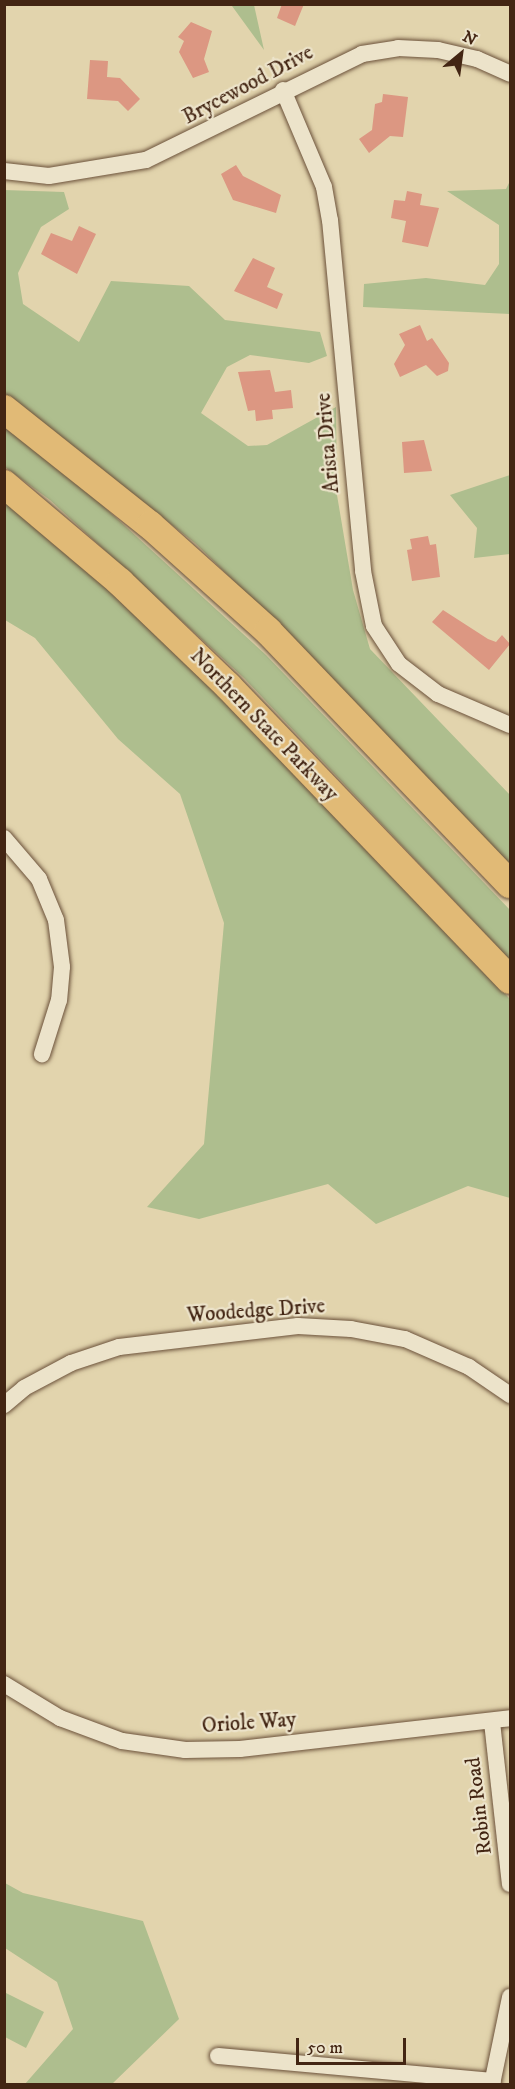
<!DOCTYPE html>
<html>
<head>
<meta charset="utf-8">
<style>
	body { margin:0 }
	#map { position:relative; width:515px; height:2089px; overflow:hidden; background:#e2d4ad; font-family:"IM FELL DW Pica",serif }
	div>[style] { position:absolute }
	[style*='--x'] { left:calc(var(--x)*1px); top:calc(var(--y)*1px); width:calc(var(--w)*1px); rotate:calc(var(--a)*1deg) }
	.green>* { inset:0; background:#aebe8e }
	.building>* { inset:0; background:#dc9782 }
	.roads { filter:drop-shadow(0 0 2px #6b513a) drop-shadow(0 0 2px #6b513a) }
	.minor>* { height:16px; margin:-8px; padding:0 8px; transform-origin:8px; border-radius:8px; background:#ece3ca }
	.motorway>* { height:28px; margin:-14px; padding:0 14px; transform-origin:14px; border-radius:14px; background:#e1ba76 }
	span { translate:-50% -50%; white-space:nowrap; text-align:center; line-height:1.15; -webkit-text-stroke:4.5px #ece3ca; paint-order:stroke }
	.street-label { font-size:21px; color:#432513 }
	.frame { position:absolute; inset:0; border:6px solid #432513; pointer-events:none }
	.north { position:absolute; left:431px; top:24px; width:60px; height:60px; -webkit-text-stroke:4px #ece3ca; paint-order:stroke; rotate:29deg; font-size:16px; font-weight:700; line-height:24px; text-align:center; color:#432513 }
	.north::after { content:''; display:block; margin:auto; width:21px; height:27px; background:#432513; clip-path:polygon(50% 0,100% 100%,50% 72%,0 100%) }
	.scale { position:absolute; left:296px; top:2038px; width:110px; height:27px; box-sizing:border-box; border:3px solid #432513; border-top:0; padding-left:8px; font-size:18px; line-height:21px; white-space:nowrap; color:#432513; -webkit-text-stroke:4px #ece3ca; paint-order:stroke }
</style>
</head>
<body>
<div id="map">
	<div class="green">
		<div style="clip-path:polygon(229px 5px,254px 5px,264px 50px,232px 6px)"></div>
		<div style="clip-path:polygon(510px 181px,510px 314px,363px 307px,364px 284px,426px 278px,485px 285px,499px 264px,499px 225px,447px 191px,506px 189px)"></div>
		<div style="clip-path:polygon(4px 190px,64px 192px,69px 209px,41px 227px,18px 273px,23px 304px,79px 342px,111px 281px,189px 286px,225px 320px,320px 332px,327px 356px,309px 363px,250px 355px,227px 367px,201px 413px,248px 446px,267px 445px,336px 407px,337px 495px,353px 590px,370px 649px,510px 795px,510px 871px,296px 642px,195px 543px,5px 394px)"></div>
		<div style="clip-path:polygon(4px 427px,66px 472px,266px 655px,510px 910px,510px 960px,244px 678px,50px 500px,5px 467px)"></div>
		<div style="clip-path:polygon(510px 475px,510px 554px,474px 558px,477px 528px,450px 495px)"></div>
		<div style="clip-path:polygon(5px 500px,155px 630px,510px 999px,510px 1198px,468px 1186px,376px 1224px,328px 1184px,199px 1219px,147px 1207px,204px 1144px,224px 923px,180px 794px,118px 739px,35px 638px,5px 620px)"></div>
		<div style="clip-path:polygon(5px 1883px,23px 1893px,143px 1921px,179px 2019px,112px 2084px,25px 2084px,73px 2029px,57px 1982px,5px 1948px)"></div>
		<div style="clip-path:polygon(4px 1992px,44px 2012px,26px 2048px,5px 2037px)"></div>
	</div>
	<div class="building">
		<div style="clip-path:polygon(282px 4px,304px 4px,295px 26px,277px 18px)"></div>
		<div style="clip-path:polygon(191px 22px,212px 31px,204px 59px,209px 72px,193px 78px,179px 52px,184px 41px,178px 37px)"></div>
		<div style="clip-path:polygon(90px 60px,108px 61px,107px 77px,120px 78px,140px 99px,128px 111px,118px 101px,87px 99px)"></div>
		<div style="clip-path:polygon(383px 94px,408px 97px,403px 137px,390px 136px,369px 153px,359px 139px,372px 130px,375px 104px,382px 102px)"></div>
		<div style="clip-path:polygon(236px 165px,243px 176px,281px 195px,276px 213px,233px 200px,221px 174px)"></div>
		<div style="clip-path:polygon(407px 191px,422px 194px,420px 205px,439px 208px,428px 247px,402px 242px,406px 221px,391px 218px,394px 200px,405px 201px)"></div>
		<div style="clip-path:polygon(79px 226px,96px 234px,77px 274px,41px 254px,51px 233px,72px 241px)"></div>
		<div style="clip-path:polygon(253px 258px,275px 268px,267px 287px,283px 294px,277px 309px,234px 291px)"></div>
		<div style="clip-path:polygon(420px 325px,427px 341px,432px 338px,449px 363px,448px 371px,437px 376px,426px 365px,400px 377px,394px 364px,405px 345px,399px 334px)"></div>
		<div style="clip-path:polygon(270px 370px,275px 392px,291px 390px,293px 408px,272px 410px,273px 419px,256px 421px,255px 410px,248px 411px,238px 372px)"></div>
		<div style="clip-path:polygon(424px 440px,432px 471px,404px 473px,402px 442px)"></div>
		<div style="clip-path:polygon(428px 536px,430px 545px,436px 544px,440px 577px,412px 581px,407px 550px,412px 549px,410px 539px)"></div>
		<div style="clip-path:polygon(443px 610px,488px 639px,496px 642px,502px 635px,510px 644px,489px 670px,432px 622px)"></div>
	</div>
	<div class="roads">
		<div class="minor">
			<div style="--x:283;--y:90;--w:105;--a:67.1"></div>
			<div style="--x:324;--y:187;--w:34;--a:80"></div>
			<div style="--x:330;--y:220;--w:353;--a:84.6"></div>
			<div style="--x:363;--y:571;--w:56;--a:78.7"></div>
			<div style="--x:374;--y:626;--w:45;--a:56.7"></div>
			<div style="--x:399;--y:664;--w:49;--a:37.6"></div>
			<div style="--x:438;--y:694;--w:78;--a:23.3"></div>
			<div style="--x:4;--y:171;--w:45;--a:6.3"></div>
			<div style="--x:49;--y:176;--w:98;--a:-9.4"></div>
			<div style="--x:146;--y:160;--w:241;--a:-26.1"></div>
			<div style="--x:362;--y:54;--w:36;--a:-9"></div>
			<div style="--x:398;--y:48;--w:40;--a:2.9"></div>
			<div style="--x:438;--y:50;--w:40;--a:13"></div>
			<div style="--x:477;--y:59;--w:36;--a:24"></div>
			<div style="--x:4;--y:838;--w:54;--a:49.5"></div>
			<div style="--x:39;--y:879;--w:44;--a:67.5"></div>
			<div style="--x:56;--y:920;--w:47;--a:82.7"></div>
			<div style="--x:62;--y:967;--w:33;--a:95"></div>
			<div style="--x:59;--y:1000;--w:57;--a:107.5"></div>
			<div style="--x:4;--y:1405;--w:26;--a:-40"></div>
			<div style="--x:24;--y:1388;--w:53;--a:-28"></div>
			<div style="--x:71;--y:1363;--w:51;--a:-18.4"></div>
			<div style="--x:119;--y:1347;--w:180;--a:-6.7"></div>
			<div style="--x:298;--y:1326;--w:53;--a:3.2"></div>
			<div style="--x:351;--y:1329;--w:55;--a:10.5"></div>
			<div style="--x:405;--y:1339;--w:70;--a:23.6"></div>
			<div style="--x:469;--y:1367;--w:50;--a:34.3"></div>
			<div style="--x:4;--y:1684;--w:66;--a:31.3"></div>
			<div style="--x:60;--y:1718;--w:66;--a:20.4"></div>
			<div style="--x:122;--y:1741;--w:64;--a:8.1"></div>
			<div style="--x:185;--y:1750;--w:55;--a:-1"></div>
			<div style="--x:240;--y:1749;--w:272;--a:-6.5"></div>
			<div style="--x:492;--y:1722;--w:163;--a:83.7"></div>
			<div style="--x:218;--y:2056;--w:276;--a:5.2"></div>
			<div style="--x:492;--y:2084;--w:89;--a:-78.3"></div>
		</div>
		<div class="motorway">
			<div style="--x:4;--y:409;--w:186;--a:38.5"></div>
			<div style="--x:150;--y:525;--w:159;--a:41.9"></div>
			<div style="--x:268;--y:631;--w:350;--a:46.3"></div>
			<div style="--x:4;--y:484;--w:152;--a:40.2"></div>
			<div style="--x:120;--y:582;--w:150;--a:43.9"></div>
			<div style="--x:228;--y:686;--w:407;--a:46.2"></div>
		</div>
	</div>
	<div class="street-label">
		<span style="left:248px;top:85px;rotate:-28deg">Brycewood Drive</span>
		<span style="left:328px;top:443px;rotate:-95deg">Arista Drive</span>
		<span style="left:264px;top:725px;rotate:46deg">Northern State Parkway</span>
		<span style="left:256px;top:1311px;rotate:-4deg">Woodedge Drive</span>
		<span style="left:249px;top:1723px;rotate:-4deg">Oriole Way</span>
		<span style="left:479px;top:1806px;rotate:-97deg">Robin Road</span>
	</div>
	<div class="frame"></div>
	<div class="north">N</div>
	<div class="scale">50 m</div>
</div>
</body>
</html>
